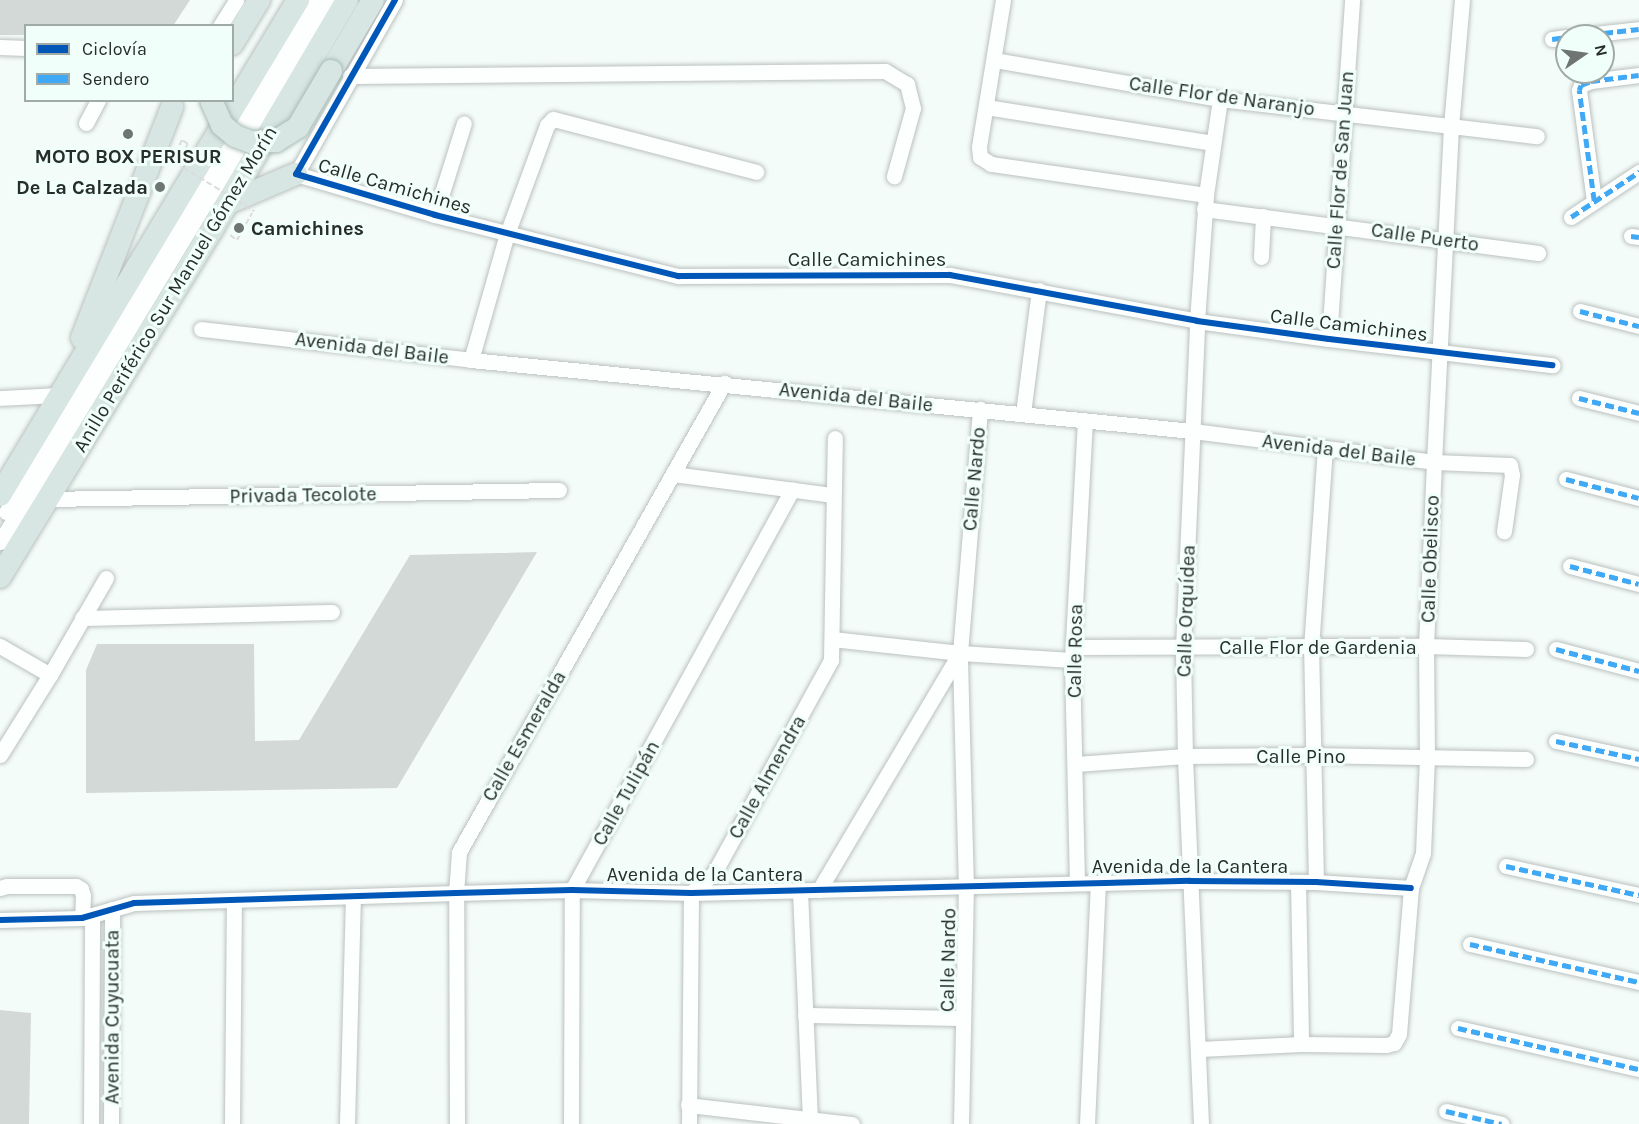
<!DOCTYPE html>
<html>
<head>
<meta charset="utf-8">
<style>
	body { margin:0 }
	#map { position:relative; width:1639px; height:1124px; overflow:hidden; background:#f4fcf9; font-family:Karla,sans-serif }
	div>[style] { position:absolute }
	[style*='--x'] { left:calc(var(--x)*1px); top:calc(var(--y)*1px); width:calc(var(--w)*1px); rotate:calc(var(--a)*1deg) }
	.building>* { inset:0; background:#d3d9d7 }
	.path>* { height:2px; margin-top:-1px; transform-origin:0; background:repeating-linear-gradient(90deg,#d9dcda 0 6px,transparent 0 9px) }
	.roads { filter:drop-shadow(0 0 2px #bac1bf) drop-shadow(0 0 2px #bac1bf) }
	.minor>* { height:15px; margin:-7.5px; padding:0 7.5px; transform-origin:7.5px; border-radius:7.5px; background:#fdfffe }
	.highway>* { height:22px; margin:-11px; padding:0 11px; transform-origin:11px; border-radius:11px; background:#d7e6e2 }
	.path-bridge>* { height:2px; margin-top:-1px; transform-origin:0; background:repeating-linear-gradient(90deg,#d9dcda 0 6px,transparent 0 9px) }
	.bridges { filter:drop-shadow(0 0 2px #a9bbb6) drop-shadow(0 0 2px #a9bbb6) }
	.highway-bridge>* { height:22px; margin:-11px; padding:0 11px; transform-origin:11px; border-radius:11px; background:#d7e6e2 }
	.quiet>* { height:4.5px; margin-top:-2.25px; transform-origin:0; background:repeating-linear-gradient(90deg,#3fa9f5 0 9px,transparent 0 13.5px) }
	.cycleway>* { height:6px; margin:-3px; padding:0 3px; transform-origin:3px; border-radius:3px; background:#0057b8 }
	.dots>* { width:16px; height:16px; translate:-50% -50%; box-sizing:border-box; border:3px solid #f1fffa; border-radius:50% }
	span { translate:-50% -50%; white-space:nowrap; text-align:center; line-height:1.15; -webkit-text-stroke:6px #f1fffa; paint-order:stroke }
	.street-label { font-size:20px; color:#272d2b }
	.poi-label { font-size:20px; color:#272d2b; font-weight:700 }
	.right { translate:-100% -50%; text-align:right }
	.left { translate:0 -50%; text-align:left }
	.legend { position:absolute; left:24px; top:24px; width:210px; height:78px; box-sizing:border-box; background:#f1fffa; border:2px solid #a0aba7; margin:0; padding:8px 10px; list-style:none; font-size:18px; color:#272d2b }
	.legend li { display:flex; align-items:center; gap:12px; height:30px }
	.legend b { width:30px; border:2px solid #a0aba7 }
	.north { position:absolute; left:1555px; top:24px; width:60px; height:60px; box-sizing:border-box; background:#f1fffa; border:2px solid #a0aba7; border-radius:50%; rotate:77deg; font-size:16px; font-weight:700; line-height:24px; text-align:center; color:#272d2b }
	.north::after { content:''; display:block; margin:auto; width:21px; height:27px; background:#6f7573; clip-path:polygon(50% 0,100% 100%,50% 72%,0 100%) }
</style>
</head>
<body>
<div id="map">
	<div class="building">
		<div style="clip-path:polygon(0 0,190px 0,173px 26px,26px 26px,26px 35px,0 35px)"></div>
		<div style="clip-path:polygon(537px 552px,397px 788px,86px 793px,86px 670px,97px 644px,254px 644px,255px 741px,299px 740px,410px 555px)"></div>
		<div style="clip-path:polygon(0 1010px,31px 1013px,29px 1124px,0 1124px)"></div>
	</div>
	<div class="path">
		<div style="--x:176;--y:163;--w:22;--a:-58"></div>
		<div style="--x:188;--y:144;--w:7;--a:-146"></div>
		<div style="--x:182;--y:140;--w:13;--a:117"></div>
		<div style="--x:230;--y:235;--w:9;--a:36"></div>
		<div style="--x:237;--y:240;--w:31;--a:-61"></div>
	</div>
	<div class="roads">
		<div class="minor">
			<div style="--x:395;--y:0;--w:200;--a:119.6"></div>
			<div style="--x:296;--y:174;--w:145;--a:16.4"></div>
			<div style="--x:435;--y:215;--w:251;--a:14.1"></div>
			<div style="--x:678;--y:276;--w:272;--a:-0.2"></div>
			<div style="--x:950;--y:275;--w:251;--a:10.5"></div>
			<div style="--x:1197;--y:321;--w:133;--a:7.8"></div>
			<div style="--x:1329;--y:339;--w:225;--a:6.7"></div>
			<div style="--x:1003;--y:0;--w:149;--a:99.3"></div>
			<div style="--x:979;--y:147;--w:10;--a:84"></div>
			<div style="--x:980;--y:157;--w:13;--a:32"></div>
			<div style="--x:991;--y:164;--w:217;--a:8.2"></div>
			<div style="--x:220;--y:26;--w:31;--a:-58"></div>
			<div style="--x:1577;--y:36;--w:62;--a:-6.4"></div>
			<div style="--x:1552;--y:39;--w:15;--a:-8"></div>
			<div style="--x:0;--y:47;--w:26;--a:2"></div>
			<div style="--x:994;--y:60;--w:229;--a:9.8"></div>
			<div style="--x:1220;--y:99;--w:319;--a:6.7"></div>
			<div style="--x:350;--y:76;--w:535;--a:-0.54"></div>
			<div style="--x:885;--y:71;--w:26;--a:31"></div>
			<div style="--x:907;--y:84;--w:25;--a:76"></div>
			<div style="--x:913;--y:108;--w:71;--a:105.6"></div>
			<div style="--x:986;--y:107;--w:230;--a:9"></div>
			<div style="--x:86;--y:123;--w:26;--a:-62"></div>
			<div style="--x:1594;--y:201;--w:112;--a:-97.7"></div>
			<div style="--x:1579;--y:90;--w:5;--a:-68"></div>
			<div style="--x:1581;--y:85;--w:11;--a:-22"></div>
			<div style="--x:1591;--y:81;--w:48;--a:-7.1"></div>
			<div style="--x:1204;--y:209;--w:337;--a:7.5"></div>
			<div style="--x:435;--y:215;--w:96;--a:-72.5"></div>
			<div style="--x:1571;--y:217;--w:82;--a:-33.5"></div>
			<div style="--x:1631;--y:236;--w:8;--a:7"></div>
			<div style="--x:1261;--y:257;--w:41;--a:-87.2"></div>
			<div style="--x:1580;--y:311;--w:61;--a:14.3"></div>
			<div style="--x:201;--y:329;--w:272;--a:6.5"></div>
			<div style="--x:471;--y:360;--w:725;--a:5.62"></div>
			<div style="--x:1193;--y:431;--w:243;--a:7.3"></div>
			<div style="--x:1434;--y:462;--w:76;--a:2.3"></div>
			<div style="--x:1510;--y:465;--w:10;--a:79"></div>
			<div style="--x:1512;--y:475;--w:57;--a:98.1"></div>
			<div style="--x:1329;--y:339;--w:340;--a:-86.1"></div>
			<div style="--x:471;--y:360;--w:131;--a:-74.1"></div>
			<div style="--x:507;--y:234;--w:116;--a:-69.8"></div>
			<div style="--x:547;--y:125;--w:8;--a:-45"></div>
			<div style="--x:553;--y:119;--w:210;--a:14.6"></div>
			<div style="--x:0;--y:398;--w:60;--a:-2.9"></div>
			<div style="--x:1579;--y:398;--w:62;--a:14"></div>
			<div style="--x:1023;--y:413;--w:124;--a:-82.6"></div>
			<div style="--x:673;--y:474;--w:160;--a:7.5"></div>
			<div style="--x:1566;--y:479;--w:75;--a:14.6"></div>
			<div style="--x:47;--y:499;--w:512;--a:-1.01"></div>
			<div style="--x:6;--y:512;--w:597;--a:-59.05"></div>
			<div style="--x:0;--y:542;--w:634;--a:-58.82"></div>
			<div style="--x:1570;--y:566;--w:71;--a:14.6"></div>
			<div style="--x:82;--y:618;--w:250;--a:-1.4"></div>
			<div style="--x:832;--y:639;--w:129;--a:6.2"></div>
			<div style="--x:960;--y:653;--w:112;--a:3.6"></div>
			<div style="--x:0;--y:646;--w:58;--a:30.1"></div>
			<div style="--x:50;--y:675;--w:112;--a:-60"></div>
			<div style="--x:1073;--y:647;--w:353;--a:-0.2"></div>
			<div style="--x:1426;--y:646;--w:100;--a:1.7"></div>
			<div style="--x:1556;--y:649;--w:86;--a:14.8"></div>
			<div style="--x:1556;--y:741;--w:85;--a:12.2"></div>
			<div style="--x:0;--y:755;--w:94;--a:-58"></div>
			<div style="--x:1076;--y:764;--w:109;--a:-4.2"></div>
			<div style="--x:1185;--y:756;--w:127;--a:-0.5"></div>
			<div style="--x:1312;--y:755;--w:214;--a:1.1"></div>
			<div style="--x:1506;--y:866;--w:136;--a:12.3"></div>
			<div style="--x:1298;--y:882;--w:162;--a:88.9"></div>
			<div style="--x:1316;--y:882;--w:234;--a:-91.2"></div>
			<div style="--x:1311;--y:648;--w:199;--a:-86"></div>
			<div style="--x:1077;--y:883;--w:223;--a:-91.3"></div>
			<div style="--x:1072;--y:660;--w:240;--a:-86.9"></div>
			<div style="--x:0;--y:888;--w:7;--a:-16"></div>
			<div style="--x:7;--y:886;--w:69;--a:0"></div>
			<div style="--x:76;--y:886;--w:6;--a:31"></div>
			<div style="--x:81;--y:889;--w:6;--a:72"></div>
			<div style="--x:83;--y:895;--w:23;--a:92"></div>
			<div style="--x:819;--y:890;--w:276;--a:-59.3"></div>
			<div style="--x:800;--y:891;--w:233;--a:87.5"></div>
			<div style="--x:0;--y:920;--w:82;--a:-1.4"></div>
			<div style="--x:82;--y:918;--w:54;--a:-16.1"></div>
			<div style="--x:134;--y:903;--w:322;--a:-1.8"></div>
			<div style="--x:456;--y:893;--w:116;--a:-1.5"></div>
			<div style="--x:572;--y:890;--w:119;--a:1.4"></div>
			<div style="--x:691;--y:893;--w:499;--a:-1.4"></div>
			<div style="--x:1190;--y:881;--w:126;--a:0.5"></div>
			<div style="--x:1316;--y:882;--w:95;--a:3.6"></div>
			<div style="--x:1470;--y:944;--w:173;--a:12.7"></div>
			<div style="--x:805;--y:1015;--w:158;--a:1.1"></div>
			<div style="--x:1458;--y:1028;--w:186;--a:12.8"></div>
			<div style="--x:1200;--y:1049;--w:101;--a:-2.8"></div>
			<div style="--x:1301;--y:1044;--w:85;--a:0.7"></div>
			<div style="--x:1386;--y:1045;--w:8;--a:-14"></div>
			<div style="--x:1394;--y:1043;--w:10;--a:-61"></div>
			<div style="--x:1399;--y:1034;--w:146;--a:-85.3"></div>
			<div style="--x:1411;--y:888;--w:37;--a:-71"></div>
			<div style="--x:1423;--y:853;--w:95;--a:-87.6"></div>
			<div style="--x:1427;--y:758;--w:112;--a:-90.5"></div>
			<div style="--x:1426;--y:646;--w:184;--a:-87.5"></div>
			<div style="--x:1434;--y:462;--w:336;--a:-87.1"></div>
			<div style="--x:1451;--y:126;--w:126;--a:-85"></div>
			<div style="--x:688;--y:1105;--w:165;--a:6.6"></div>
			<div style="--x:1446;--y:1111;--w:57;--a:13.1"></div>
			<div style="--x:91;--y:1124;--w:207;--a:-89.7"></div>
			<div style="--x:111;--y:1124;--w:215;--a:-89.7"></div>
			<div style="--x:232;--y:1124;--w:224;--a:-89.5"></div>
			<div style="--x:347;--y:1124;--w:228;--a:-88.5"></div>
			<div style="--x:457;--y:1124;--w:231;--a:-90.2"></div>
			<div style="--x:456;--y:893;--w:41;--a:-85.8"></div>
			<div style="--x:459;--y:852;--w:539;--a:-60.53"></div>
			<div style="--x:571;--y:1124;--w:234;--a:-89.8"></div>
			<div style="--x:572;--y:890;--w:457;--a:-61.2"></div>
			<div style="--x:689;--y:1124;--w:231;--a:-89.5"></div>
			<div style="--x:691;--y:893;--w:30;--a:-41"></div>
			<div style="--x:714;--y:873;--w:243;--a:-61.2"></div>
			<div style="--x:831;--y:660;--w:222;--a:-89"></div>
			<div style="--x:961;--y:1124;--w:235;--a:-88.8"></div>
			<div style="--x:966;--y:889;--w:236;--a:-91.5"></div>
			<div style="--x:960;--y:653;--w:245;--a:-85.3"></div>
			<div style="--x:1087;--y:1124;--w:241;--a:-87.4"></div>
			<div style="--x:1201;--y:1124;--w:368;--a:-92.5"></div>
			<div style="--x:1185;--y:756;--w:108;--a:-91.1"></div>
			<div style="--x:1183;--y:648;--w:327;--a:-87.5"></div>
			<div style="--x:1197;--y:321;--w:126;--a:-85.9"></div>
			<div style="--x:1206;--y:195;--w:97;--a:-81.7"></div>
		</div>
		<div class="highway">
			<div style="--x:232;--y:44;--w:52;--a:-58.5"></div>
			<div style="--x:331;--y:71;--w:82;--a:-59.4"></div>
			<div style="--x:228;--y:203;--w:74;--a:-23.1"></div>
			<div style="--x:82;--y:338;--w:248;--a:-68.7"></div>
			<div style="--x:0;--y:495;--w:578;--a:-58.95"></div>
			<div style="--x:0;--y:577;--w:411;--a:-58.6"></div>
			<div style="--x:214;--y:226;--w:262;--a:-59.5"></div>
		</div>
	</div>
	<div class="path-bridge">
		<div style="--x:176;--y:163;--w:92;--a:31.6"></div>
	</div>
	<div class="bridges">
		<div class="highway-bridge">
			<div style="--x:211;--y:100;--w:27;--a:66"></div>
			<div style="--x:222;--y:125;--w:17;--a:40"></div>
			<div style="--x:235;--y:136;--w:17;--a:21"></div>
			<div style="--x:251;--y:142;--w:25;--a:-2"></div>
			<div style="--x:276;--y:141;--w:26;--a:-32"></div>
			<div style="--x:298;--y:127;--w:65;--a:-59.5"></div>
		</div>
	</div>
	<div class="quiet">
		<div style="--x:1577;--y:36;--w:62;--a:-6.4"></div>
		<div style="--x:1552;--y:39;--w:15;--a:-8"></div>
		<div style="--x:1594;--y:201;--w:112;--a:-97.7"></div>
		<div style="--x:1579;--y:90;--w:5;--a:-68"></div>
		<div style="--x:1581;--y:85;--w:11;--a:-22"></div>
		<div style="--x:1591;--y:81;--w:48;--a:-7.1"></div>
		<div style="--x:1571;--y:217;--w:82;--a:-33.5"></div>
		<div style="--x:1631;--y:236;--w:8;--a:7"></div>
		<div style="--x:1580;--y:311;--w:61;--a:14.3"></div>
		<div style="--x:1579;--y:398;--w:62;--a:14"></div>
		<div style="--x:1566;--y:479;--w:75;--a:14.6"></div>
		<div style="--x:1570;--y:566;--w:71;--a:14.6"></div>
		<div style="--x:1556;--y:649;--w:86;--a:14.8"></div>
		<div style="--x:1556;--y:741;--w:85;--a:12.2"></div>
		<div style="--x:1506;--y:866;--w:136;--a:12.3"></div>
		<div style="--x:1470;--y:944;--w:173;--a:12.7"></div>
		<div style="--x:1458;--y:1028;--w:186;--a:12.8"></div>
		<div style="--x:1446;--y:1111;--w:57;--a:13.1"></div>
	</div>
	<div class="cycleway">
		<div style="--x:395;--y:0;--w:200;--a:119.6"></div>
		<div style="--x:296;--y:174;--w:145;--a:16.4"></div>
		<div style="--x:435;--y:215;--w:251;--a:14.1"></div>
		<div style="--x:678;--y:276;--w:272;--a:-0.2"></div>
		<div style="--x:950;--y:275;--w:251;--a:10.5"></div>
		<div style="--x:1197;--y:321;--w:133;--a:7.8"></div>
		<div style="--x:1329;--y:339;--w:225;--a:6.7"></div>
		<div style="--x:0;--y:920;--w:82;--a:-1.4"></div>
		<div style="--x:82;--y:918;--w:54;--a:-16.1"></div>
		<div style="--x:134;--y:903;--w:322;--a:-1.8"></div>
		<div style="--x:456;--y:893;--w:116;--a:-1.5"></div>
		<div style="--x:572;--y:890;--w:119;--a:1.4"></div>
		<div style="--x:691;--y:893;--w:499;--a:-1.4"></div>
		<div style="--x:1190;--y:881;--w:126;--a:0.5"></div>
		<div style="--x:1316;--y:882;--w:95;--a:3.6"></div>
	</div>
	<div class="dots">
		<div style="left:128px;top:134px;background:#6f7573"></div>
		<div style="left:160px;top:187px;background:#6f7573"></div>
		<div style="left:239px;top:228px;background:#6f7573"></div>
	</div>
	<div class="street-label">
		<span style="left:1222px;top:96px;rotate:8deg">Calle Flor de Naranjo</span>
		<span style="left:1340px;top:170px;rotate:-86deg">Calle Flor de San Juan</span>
		<span style="left:395px;top:186px;rotate:16deg">Calle Camichines</span>
		<span style="left:1425px;top:237px;rotate:8deg">Calle Puerto</span>
		<span style="left:867px;top:259px">Calle Camichines</span>
		<span style="left:175px;top:289px;rotate:-59deg">Anillo Periférico Sur Manuel Gómez Morín</span>
		<span style="left:1349px;top:325px;rotate:7deg">Calle Camichines</span>
		<span style="left:372px;top:348px;rotate:7deg">Avenida del Baile</span>
		<span style="left:856px;top:397px;rotate:6deg">Avenida del Baile</span>
		<span style="left:1339px;top:450px;rotate:7deg">Avenida del Baile</span>
		<span style="left:974px;top:479px;rotate:-85deg">Calle Nardo</span>
		<span style="left:303px;top:495px;rotate:-1deg">Privada Tecolote</span>
		<span style="left:1430px;top:559px;rotate:-88deg">Calle Obelisco</span>
		<span style="left:1186px;top:611px;rotate:-88deg">Calle Orquídea</span>
		<span style="left:1318px;top:647px">Calle Flor de Gardenia</span>
		<span style="left:1075px;top:651px;rotate:-89deg">Calle Rosa</span>
		<span style="left:524px;top:736px;rotate:-60deg">Calle Esmeralda</span>
		<span style="left:1301px;top:756px">Calle Pino</span>
		<span style="left:767px;top:777px;rotate:-61deg">Calle Almendra</span>
		<span style="left:626px;top:793px;rotate:-61deg">Calle Tulipán</span>
		<span style="left:1190px;top:866px">Avenida de la Cantera</span>
		<span style="left:705px;top:874px">Avenida de la Cantera</span>
		<span style="left:948px;top:960px;rotate:-89deg">Calle Nardo</span>
		<span style="left:112px;top:1017px;rotate:-90deg">Avenida Cuyucuata</span>
	</div>
	<div class="poi-label">
		<span style="left:128px;top:156px">MOTO BOX PERISUR</span>
		<span class="right" style="left:148px;top:187px">De La Calzada</span>
		<span class="left" style="left:251px;top:228px">Camichines</span>
	</div>
	<ul class="legend">
	<li><b style="height:8px;background:#0057b8"></b>Ciclovía</li>
	<li><b style="height:8px;background:#3fa9f5"></b>Sendero</li>
	</ul>
	<div class="north">N</div>
</div>
</body>
</html>
